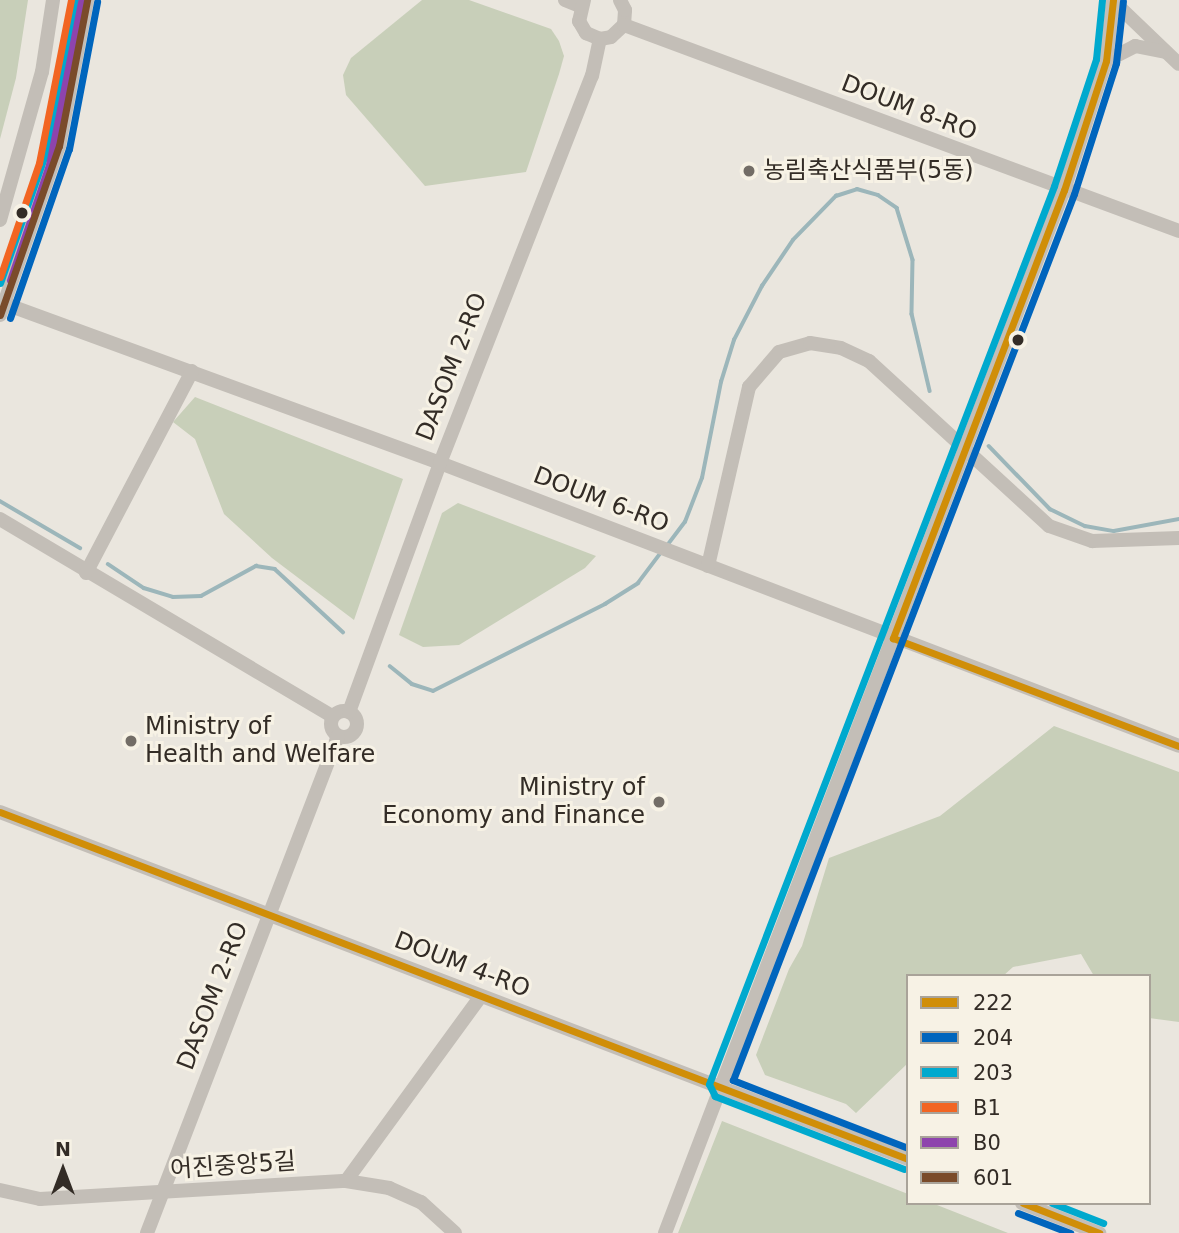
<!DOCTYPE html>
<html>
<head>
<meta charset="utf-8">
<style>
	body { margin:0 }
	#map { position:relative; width:1179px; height:1233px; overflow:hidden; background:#eae6de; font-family:"DejaVu Sans","Noto Sans KR",sans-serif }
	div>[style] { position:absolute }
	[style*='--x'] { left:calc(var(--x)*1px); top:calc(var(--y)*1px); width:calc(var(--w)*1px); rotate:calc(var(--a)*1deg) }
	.green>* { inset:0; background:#c8cfb9 }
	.stream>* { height:3.5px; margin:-1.75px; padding:0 1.75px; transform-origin:1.75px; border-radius:1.75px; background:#9cb6ba }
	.minor>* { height:14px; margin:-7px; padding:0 7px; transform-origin:7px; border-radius:7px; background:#c3beb7 }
	.minor>.ring { margin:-7px; padding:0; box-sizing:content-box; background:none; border:14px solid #c3beb7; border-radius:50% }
	.bus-1>* { height:7px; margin:-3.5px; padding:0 3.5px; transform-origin:3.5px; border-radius:3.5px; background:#d08e08 }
	.bus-2>* { height:7px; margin:-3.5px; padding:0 3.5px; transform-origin:3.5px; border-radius:3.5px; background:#0065bd }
	.bus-3>* { height:7px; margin:-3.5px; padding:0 3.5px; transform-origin:3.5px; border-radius:3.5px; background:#00a9ce }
	.bus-4>* { height:7px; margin:-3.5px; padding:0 3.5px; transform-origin:3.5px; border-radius:3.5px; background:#f26522 }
	.bus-5>* { height:7px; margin:-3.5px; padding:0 3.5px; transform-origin:3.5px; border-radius:3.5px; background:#8e44ad }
	.bus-6>* { height:7px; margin:-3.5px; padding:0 3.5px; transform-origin:3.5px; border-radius:3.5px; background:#7a4b2a }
	.dots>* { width:19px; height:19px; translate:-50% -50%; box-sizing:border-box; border:4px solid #f7f2e5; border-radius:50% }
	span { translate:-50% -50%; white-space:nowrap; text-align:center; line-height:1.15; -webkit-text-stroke:6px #f7f2e5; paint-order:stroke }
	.street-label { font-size:24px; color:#332c26 }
	.poi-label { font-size:24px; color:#332c26 }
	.left { translate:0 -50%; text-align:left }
	.right { translate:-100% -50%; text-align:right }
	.legend { position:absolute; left:906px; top:974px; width:245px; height:231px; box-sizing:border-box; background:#f7f2e5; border:2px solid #a9a399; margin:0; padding:9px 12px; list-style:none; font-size:21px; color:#332c26 }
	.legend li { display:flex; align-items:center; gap:14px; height:35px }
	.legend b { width:35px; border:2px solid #a9a399 }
	.north { position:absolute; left:28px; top:1135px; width:70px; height:70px; -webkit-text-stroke:5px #f7f2e5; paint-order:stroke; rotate:0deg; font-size:19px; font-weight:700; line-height:28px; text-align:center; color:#332c26 }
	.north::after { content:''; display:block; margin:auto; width:24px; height:32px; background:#332c26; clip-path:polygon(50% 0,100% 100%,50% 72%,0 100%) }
</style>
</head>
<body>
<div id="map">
	<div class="green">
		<div style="clip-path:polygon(0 0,28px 0,16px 78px,0 139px)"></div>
		<div style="clip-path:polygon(422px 0,469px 0,551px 29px,559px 41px,564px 56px,559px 74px,526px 172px,425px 186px,346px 95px,343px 75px,351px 58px)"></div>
		<div style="clip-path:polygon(195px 397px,403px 479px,354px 620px,272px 558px,224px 514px,195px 439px,173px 422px)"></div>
		<div style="clip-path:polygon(458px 503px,596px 556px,585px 568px,459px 645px,423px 647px,399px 635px,442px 513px)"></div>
		<div style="clip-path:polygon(1054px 726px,1179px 772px,1179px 1022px,1149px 1018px,1149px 976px,1094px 976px,1081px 954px,1013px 967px,1003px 976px,908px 976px,908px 1063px,856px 1113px,846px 1104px,765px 1075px,756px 1055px,789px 969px,802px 946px,829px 858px,940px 816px)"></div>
		<div style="clip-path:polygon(722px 1121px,908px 1194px,908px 1203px,932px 1203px,1008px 1233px,678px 1233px)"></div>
	</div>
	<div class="stream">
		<div style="--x:989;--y:446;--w:88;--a:45.9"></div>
		<div style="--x:1050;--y:509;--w:39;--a:26"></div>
		<div style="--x:1085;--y:526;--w:29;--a:10"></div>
		<div style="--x:1114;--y:531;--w:66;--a:-10.5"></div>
		<div style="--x:0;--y:501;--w:93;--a:30.4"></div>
		<div style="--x:666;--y:547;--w:31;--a:-53"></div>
		<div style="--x:685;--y:522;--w:47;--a:-68.9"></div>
		<div style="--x:702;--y:478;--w:98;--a:-78.8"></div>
		<div style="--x:721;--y:382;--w:44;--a:-72.8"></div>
		<div style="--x:734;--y:340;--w:61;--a:-62.6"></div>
		<div style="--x:762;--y:286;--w:55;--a:-56"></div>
		<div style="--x:793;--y:240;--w:62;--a:-45.7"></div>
		<div style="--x:836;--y:196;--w:22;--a:-18"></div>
		<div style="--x:857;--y:189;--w:22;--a:16"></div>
		<div style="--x:878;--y:195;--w:23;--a:34"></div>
		<div style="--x:897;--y:208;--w:54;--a:72.9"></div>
		<div style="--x:913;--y:260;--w:54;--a:91.1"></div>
		<div style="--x:912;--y:314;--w:79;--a:76.8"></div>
		<div style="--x:108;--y:564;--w:43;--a:33.7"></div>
		<div style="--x:144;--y:588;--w:30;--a:17"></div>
		<div style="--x:173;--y:597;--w:28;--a:-2"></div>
		<div style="--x:201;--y:596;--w:63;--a:-28.6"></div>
		<div style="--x:256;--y:566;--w:19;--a:9"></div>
		<div style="--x:275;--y:569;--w:93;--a:42.8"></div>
		<div style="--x:390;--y:666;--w:28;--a:39"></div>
		<div style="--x:412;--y:684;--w:22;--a:18"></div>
		<div style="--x:433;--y:691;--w:193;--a:-26.8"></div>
		<div style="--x:605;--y:604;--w:39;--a:-32"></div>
		<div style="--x:638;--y:583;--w:38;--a:-53"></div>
	</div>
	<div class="minor">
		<div style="--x:565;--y:0;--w:16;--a:22"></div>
		<div style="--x:584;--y:0;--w:22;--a:103"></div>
		<div style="--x:579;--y:21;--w:14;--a:60"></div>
		<div style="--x:586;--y:33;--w:15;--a:23"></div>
		<div style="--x:600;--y:39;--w:11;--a:-10"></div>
		<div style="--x:611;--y:37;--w:18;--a:-43"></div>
		<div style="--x:624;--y:25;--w:15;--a:-86"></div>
		<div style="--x:625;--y:10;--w:11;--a:-117"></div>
		<div style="--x:1113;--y:1;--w:91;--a:43.7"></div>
		<div style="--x:624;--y:25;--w:592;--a:20.36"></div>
		<div style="--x:1106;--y:61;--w:33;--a:-27"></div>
		<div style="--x:1135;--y:46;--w:31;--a:11"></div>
		<div style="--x:0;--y:220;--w:154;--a:-74.2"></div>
		<div style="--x:42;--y:72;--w:73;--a:-81.3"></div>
		<div style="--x:0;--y:302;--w:469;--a:20.1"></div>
		<div style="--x:440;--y:463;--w:791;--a:20.95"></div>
		<div style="--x:0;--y:315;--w:179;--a:-70.8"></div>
		<div style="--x:59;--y:146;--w:149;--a:-79.1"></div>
		<div style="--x:0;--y:519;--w:387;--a:30.7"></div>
		<div style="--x:708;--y:566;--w:184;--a:-77.1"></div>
		<div style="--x:749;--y:387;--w:46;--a:-49.4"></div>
		<div style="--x:779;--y:352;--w:32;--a:-16"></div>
		<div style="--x:810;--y:343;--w:31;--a:9"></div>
		<div style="--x:841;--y:348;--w:31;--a:25"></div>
		<div style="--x:869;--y:361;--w:244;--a:42.5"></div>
		<div style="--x:1049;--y:526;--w:46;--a:19.2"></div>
		<div style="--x:1092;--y:541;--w:87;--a:-2"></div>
		<div style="--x:86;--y:573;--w:228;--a:-62.3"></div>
		<div class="ring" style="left:331px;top:711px;width:12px;height:12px"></div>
		<div style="--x:349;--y:712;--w:265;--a:-69.9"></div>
		<div style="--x:440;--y:463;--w:416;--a:-68.6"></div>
		<div style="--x:592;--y:76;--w:38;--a:-78"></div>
		<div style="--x:0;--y:812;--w:972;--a:20.91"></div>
		<div style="--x:346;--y:1181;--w:228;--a:-53.9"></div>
		<div style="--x:0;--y:1190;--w:41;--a:12.7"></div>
		<div style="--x:40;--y:1199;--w:307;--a:-3.4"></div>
		<div style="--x:346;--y:1181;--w:44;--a:9.2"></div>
		<div style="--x:389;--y:1188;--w:35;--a:24"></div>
		<div style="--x:421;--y:1202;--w:46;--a:42.4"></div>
		<div style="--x:1022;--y:1203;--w:83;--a:21.3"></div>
		<div style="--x:147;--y:1233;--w:532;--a:-68.98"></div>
		<div style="--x:665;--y:1233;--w:1117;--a:-69.07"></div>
		<div style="--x:1064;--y:190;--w:136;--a:-72"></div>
		<div style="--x:1106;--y:61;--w:61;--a:-83.5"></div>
	</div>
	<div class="bus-1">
		<div style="--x:1113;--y:0;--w:61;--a:96.5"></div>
		<div style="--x:1106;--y:61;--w:136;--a:108"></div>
		<div style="--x:1064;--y:190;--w:480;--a:110.9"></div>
		<div style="--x:893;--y:638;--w:306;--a:20.7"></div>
		<div style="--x:0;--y:812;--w:972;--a:20.91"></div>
		<div style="--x:1023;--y:1203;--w:82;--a:21.5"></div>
	</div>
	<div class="bus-2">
		<div style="--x:10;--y:318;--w:179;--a:-70.8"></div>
		<div style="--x:69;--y:149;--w:150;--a:-79.2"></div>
		<div style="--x:908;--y:1148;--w:188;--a:-158.8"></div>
		<div style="--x:733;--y:1080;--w:949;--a:-68.95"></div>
		<div style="--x:1074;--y:194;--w:138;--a:-72.2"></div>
		<div style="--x:1116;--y:63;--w:62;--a:-83.6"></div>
		<div style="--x:1018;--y:1213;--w:56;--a:21"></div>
	</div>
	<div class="bus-3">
		<div style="--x:0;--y:283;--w:148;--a:-70.7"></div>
		<div style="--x:49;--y:143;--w:146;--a:-79.3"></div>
		<div style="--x:904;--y:1169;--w:203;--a:-158.9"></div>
		<div style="--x:715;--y:1096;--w:13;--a:-117"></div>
		<div style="--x:709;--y:1084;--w:962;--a:-68.98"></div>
		<div style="--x:1054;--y:186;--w:134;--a:-71.7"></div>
		<div style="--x:1096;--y:59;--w:59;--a:-84.2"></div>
		<div style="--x:1052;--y:1203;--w:55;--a:21.4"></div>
	</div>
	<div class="bus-4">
		<div style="--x:0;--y:277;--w:120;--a:-71.1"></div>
		<div style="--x:39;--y:163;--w:166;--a:-78.9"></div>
	</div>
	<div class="bus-5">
		<div style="--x:10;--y:280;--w:121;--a:-71.3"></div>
		<div style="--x:49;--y:165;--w:166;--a:-78.9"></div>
	</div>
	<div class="bus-6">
		<div style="--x:0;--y:315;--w:179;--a:-70.8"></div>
		<div style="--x:59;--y:146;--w:149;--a:-79.1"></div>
	</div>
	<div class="dots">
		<div style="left:749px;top:171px;background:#736d66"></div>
		<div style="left:22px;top:213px;background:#332c26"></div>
		<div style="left:1018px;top:340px;background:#332c26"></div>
		<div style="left:131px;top:741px;background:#736d66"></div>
		<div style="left:659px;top:802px;background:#736d66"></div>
	</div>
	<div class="street-label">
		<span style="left:909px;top:108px;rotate:21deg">DOUM 8-RO</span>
		<span style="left:452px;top:367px;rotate:-69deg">DASOM 2-RO</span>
		<span style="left:601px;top:500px;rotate:21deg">DOUM 6-RO</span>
		<span style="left:462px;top:965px;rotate:21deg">DOUM 4-RO</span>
		<span style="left:213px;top:996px;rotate:-69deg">DASOM 2-RO</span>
		<span style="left:233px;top:1166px;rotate:-4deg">어진중앙5길</span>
	</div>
	<div class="poi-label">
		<span class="left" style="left:763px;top:171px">농림축산식품부(5동)</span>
		<span class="left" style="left:145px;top:741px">Ministry of<br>Health and Welfare</span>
		<span class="right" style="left:645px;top:802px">Ministry of<br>Economy and Finance</span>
	</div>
	<ul class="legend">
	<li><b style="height:9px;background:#d08e08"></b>222</li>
	<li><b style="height:9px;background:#0065bd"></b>204</li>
	<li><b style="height:9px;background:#00a9ce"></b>203</li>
	<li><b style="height:9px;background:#f26522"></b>B1</li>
	<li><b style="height:9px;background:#8e44ad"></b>B0</li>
	<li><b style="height:9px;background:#7a4b2a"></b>601</li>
	</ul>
	<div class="north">N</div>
</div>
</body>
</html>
